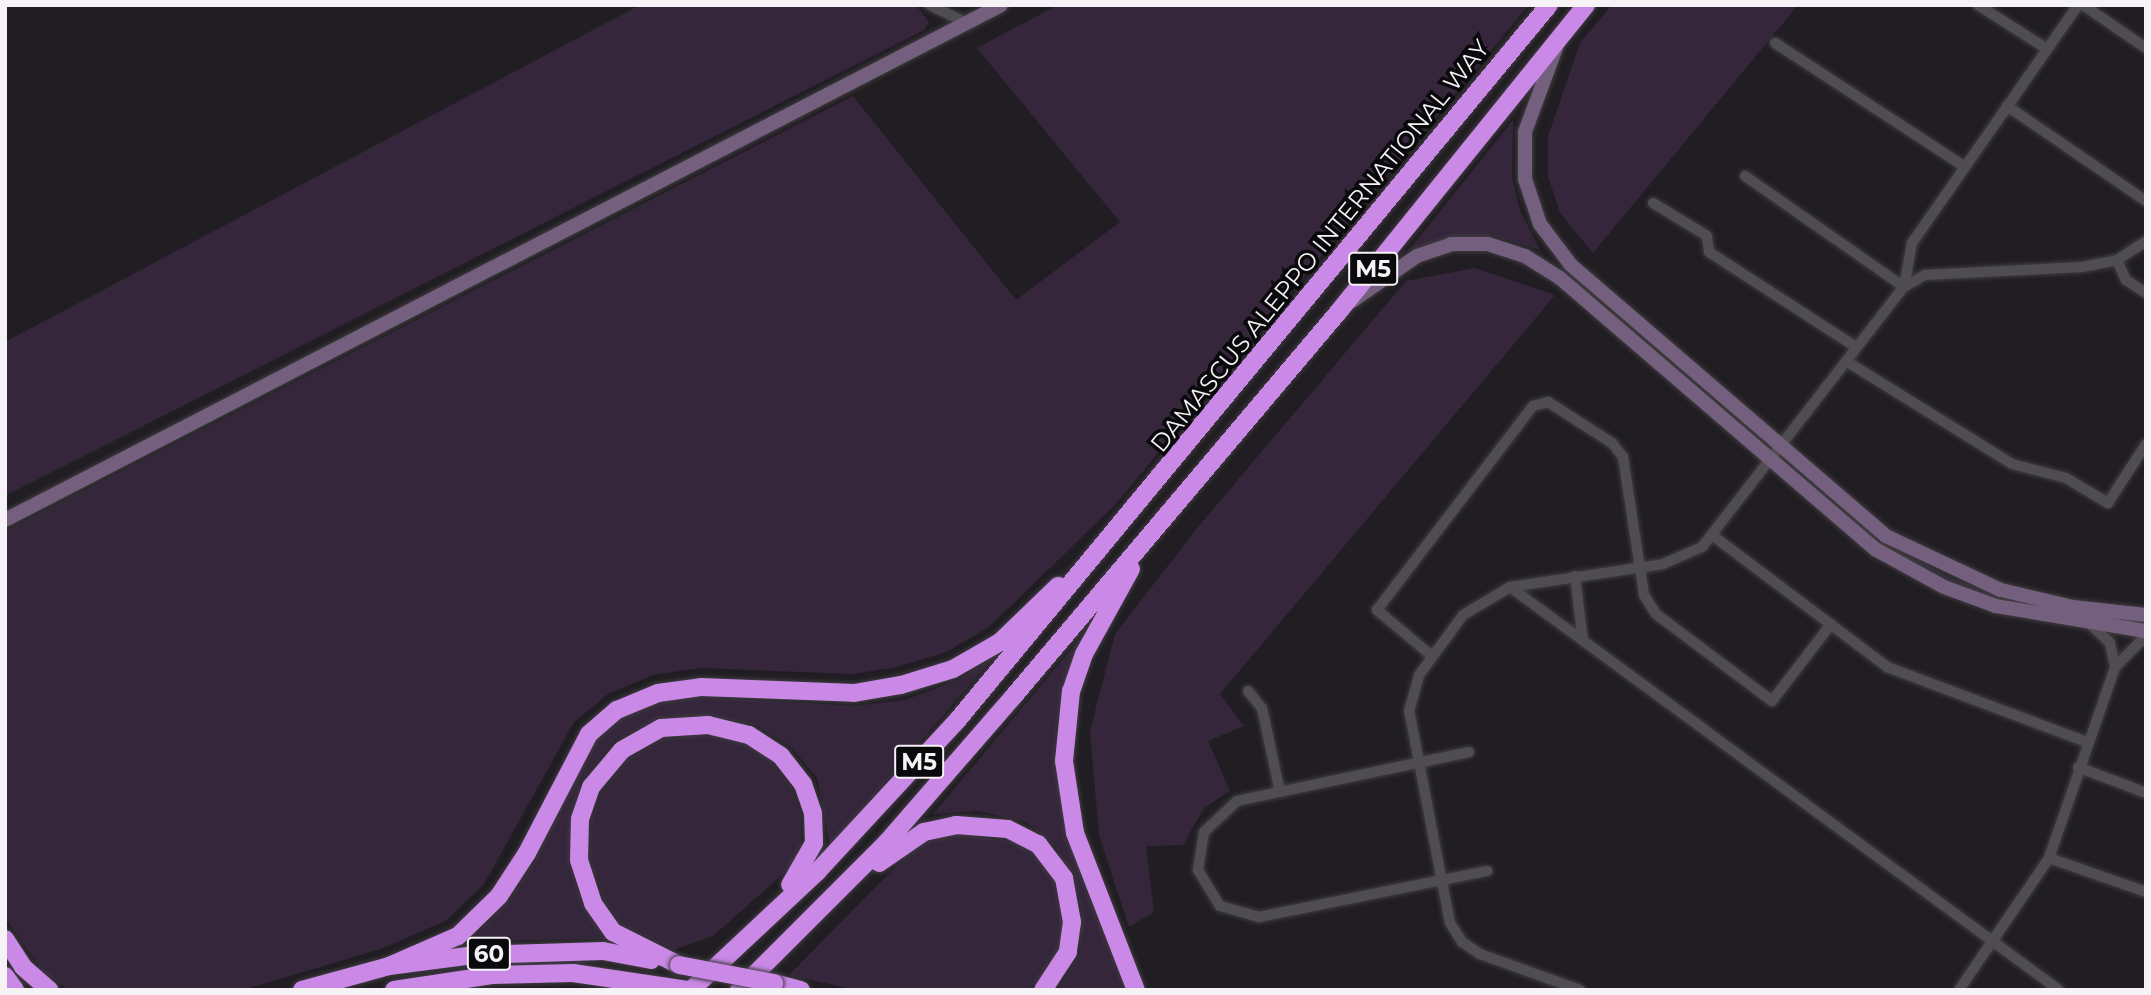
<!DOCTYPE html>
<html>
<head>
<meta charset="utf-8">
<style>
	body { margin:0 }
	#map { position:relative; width:2151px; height:995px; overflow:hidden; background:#211e23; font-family:Montserrat,sans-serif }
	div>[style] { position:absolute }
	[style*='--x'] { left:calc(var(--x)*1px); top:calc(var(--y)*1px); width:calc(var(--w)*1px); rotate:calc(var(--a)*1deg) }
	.green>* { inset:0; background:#35263c }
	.roads { filter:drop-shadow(0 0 2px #3e3c3f) drop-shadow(0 0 2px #3e3c3f) }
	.street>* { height:10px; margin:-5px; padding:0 5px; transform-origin:5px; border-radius:5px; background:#504d52 }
	.secondary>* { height:14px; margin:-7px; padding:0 7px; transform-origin:7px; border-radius:7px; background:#755f7f }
	.highway>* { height:18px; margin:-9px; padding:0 9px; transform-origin:9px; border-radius:9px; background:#ca88e7 }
	.bridges { filter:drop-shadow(0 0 2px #3e3c3f) drop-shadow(0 0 2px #3e3c3f) }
	.highway-bridge>* { height:18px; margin:-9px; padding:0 9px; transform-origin:9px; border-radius:9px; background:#ca88e7 }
	span { translate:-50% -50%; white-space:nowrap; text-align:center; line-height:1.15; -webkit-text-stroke:7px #0a090b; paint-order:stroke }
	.shield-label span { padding:2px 5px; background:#0a090b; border:2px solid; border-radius:5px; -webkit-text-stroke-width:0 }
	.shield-label { font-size:23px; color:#f5f3f6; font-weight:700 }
	.street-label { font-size:24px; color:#f5f3f6 }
	.frame { position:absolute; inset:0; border:7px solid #f5f3f6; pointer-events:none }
</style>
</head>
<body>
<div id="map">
	<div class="green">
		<div style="clip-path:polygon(640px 5px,916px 5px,929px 22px,924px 30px,5px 496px,5px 342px)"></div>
		<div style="clip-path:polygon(1058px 5px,1529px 5px,1116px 504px,989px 627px,946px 652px,897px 667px,853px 674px,700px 668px,653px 675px,608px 694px,574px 722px,484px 884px,447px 920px,381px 949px,242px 990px,69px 990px,44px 973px,5px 918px,5px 531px,853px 96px,1016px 300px,1120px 222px,977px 48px)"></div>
		<div style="clip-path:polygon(1612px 5px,1798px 5px,1593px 253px,1560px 213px,1548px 176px,1548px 136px,1580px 43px)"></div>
		<div style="clip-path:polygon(1513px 120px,1512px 178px,1520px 210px,1540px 250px,1494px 236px,1409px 250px)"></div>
		<div style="clip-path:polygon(1475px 268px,1555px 295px,1220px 694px,1244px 726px,1208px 741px,1230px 791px,1204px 808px,1183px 845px,1146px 846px,1154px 912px,1129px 927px,1099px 835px,1090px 731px,1115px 634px,1198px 527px,1406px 281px)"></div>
		<div style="clip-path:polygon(1787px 466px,1882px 540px,1949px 577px,2000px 595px,2146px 621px,2146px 625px,1998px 599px,1946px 582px,1879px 544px)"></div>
		<div style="clip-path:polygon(1088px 629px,1056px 723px,1055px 770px,1080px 875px,1126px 990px,1058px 990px,1080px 953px,1081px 910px,1076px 886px,1056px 847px,1026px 822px,979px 811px,933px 814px)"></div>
		<div style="clip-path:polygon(994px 657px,830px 846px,817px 778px,791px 747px,756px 725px,707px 716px,660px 719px,615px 740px,580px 782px,569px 861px,582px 904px,605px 939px,469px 941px,507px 903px,535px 860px,594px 739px,620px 718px,660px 700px,702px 697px,853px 706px,905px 700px,958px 680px)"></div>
		<div style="clip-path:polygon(706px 734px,747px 744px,771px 761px,792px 788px,801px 815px,801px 843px,794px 864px,713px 936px,674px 950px,621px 924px,604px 901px,590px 859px,591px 821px,603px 790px,628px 759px,663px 739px)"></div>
		<div style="clip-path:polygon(950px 833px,1018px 842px,1050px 866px,1062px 887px,1063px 928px,1059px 950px,1036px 983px,1028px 990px,856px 990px,789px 975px,916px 846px)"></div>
	</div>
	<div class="roads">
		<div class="street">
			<div style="--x:930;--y:5;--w:41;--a:25.9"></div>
			<div style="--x:1978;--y:5;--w:82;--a:32.5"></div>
			<div style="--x:2083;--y:5;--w:76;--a:34.3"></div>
			<div style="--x:1775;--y:43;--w:227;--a:33.1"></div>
			<div style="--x:2007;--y:106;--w:168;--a:34.4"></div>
			<div style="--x:1745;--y:176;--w:194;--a:34.9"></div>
			<div style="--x:1904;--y:287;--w:45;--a:-79.7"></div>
			<div style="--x:1912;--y:243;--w:290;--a:-55.1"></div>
			<div style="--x:1653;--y:203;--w:63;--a:31.4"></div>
			<div style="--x:1707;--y:236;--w:16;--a:83"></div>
			<div style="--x:1709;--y:252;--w:175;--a:32.9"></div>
			<div style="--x:2117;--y:260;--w:22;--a:66"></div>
			<div style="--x:2126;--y:280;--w:24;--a:33"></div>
			<div style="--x:1846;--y:361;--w:195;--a:31.8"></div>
			<div style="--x:2012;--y:464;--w:56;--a:14.5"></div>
			<div style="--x:2066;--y:478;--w:49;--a:30.8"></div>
			<div style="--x:2108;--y:503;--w:70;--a:-57.2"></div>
			<div style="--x:1712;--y:535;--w:219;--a:37"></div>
			<div style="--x:1887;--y:667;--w:214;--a:20.6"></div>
			<div style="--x:1575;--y:576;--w:65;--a:83"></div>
			<div style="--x:1510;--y:587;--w:681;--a:36.28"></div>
			<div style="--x:2091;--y:625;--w:26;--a:43"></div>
			<div style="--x:2110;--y:643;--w:25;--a:78"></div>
			<div style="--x:1432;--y:656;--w:72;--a:-140.1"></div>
			<div style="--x:1377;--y:610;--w:257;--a:-52.6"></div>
			<div style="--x:1533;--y:406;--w:16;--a:-15"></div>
			<div style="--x:1548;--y:402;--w:76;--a:32.6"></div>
			<div style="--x:1612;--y:443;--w:18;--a:52"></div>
			<div style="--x:1623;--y:457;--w:140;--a:81.3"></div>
			<div style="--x:1644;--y:595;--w:22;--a:58"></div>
			<div style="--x:1656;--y:614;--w:145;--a:36.9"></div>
			<div style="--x:1772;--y:701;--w:97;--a:-52.5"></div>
			<div style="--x:1248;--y:691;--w:22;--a:51"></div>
			<div style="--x:1262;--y:708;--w:86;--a:77.9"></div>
			<div style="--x:1469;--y:752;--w:237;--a:168.1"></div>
			<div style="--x:1237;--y:801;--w:45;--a:136.8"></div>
			<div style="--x:1204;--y:832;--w:38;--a:99"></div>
			<div style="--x:1198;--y:870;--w:42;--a:58.6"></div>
			<div style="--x:1220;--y:906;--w:41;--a:15.8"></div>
			<div style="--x:1259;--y:917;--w:233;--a:-11.4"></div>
			<div style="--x:2078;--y:767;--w:73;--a:20.9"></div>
			<div style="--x:2049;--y:858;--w:103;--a:19.3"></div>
			<div style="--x:1580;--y:990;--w:106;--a:-160.2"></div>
			<div style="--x:1480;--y:954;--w:22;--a:-146"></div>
			<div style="--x:1462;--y:942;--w:22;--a:-122"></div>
			<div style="--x:1450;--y:923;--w:216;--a:-100.9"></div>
			<div style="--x:1409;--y:711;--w:37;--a:-74"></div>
			<div style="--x:1419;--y:675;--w:74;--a:-53.7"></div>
			<div style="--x:1463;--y:615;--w:55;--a:-30.8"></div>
			<div style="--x:1510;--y:587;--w:155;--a:-8.5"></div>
			<div style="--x:1663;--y:564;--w:43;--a:-23.6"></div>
			<div style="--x:1702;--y:547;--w:329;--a:-52.2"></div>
			<div style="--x:1904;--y:287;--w:24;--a:-30"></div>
			<div style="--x:1925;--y:275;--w:157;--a:-2.9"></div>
			<div style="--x:2082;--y:267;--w:36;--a:-11"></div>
			<div style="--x:2117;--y:260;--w:35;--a:-33"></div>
			<div style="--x:1959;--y:990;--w:160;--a:-55.7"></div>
			<div style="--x:2049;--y:858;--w:202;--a:-70.9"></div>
			<div style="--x:2115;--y:667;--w:44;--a:-45"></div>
		</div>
		<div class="secondary">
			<div style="--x:1556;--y:48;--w:90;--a:110.3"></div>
			<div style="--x:1525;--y:132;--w:47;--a:90"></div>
			<div style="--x:1525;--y:179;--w:47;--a:71.6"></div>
			<div style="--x:1540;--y:224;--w:51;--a:52.9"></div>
			<div style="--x:1571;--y:265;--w:416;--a:40.7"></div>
			<div style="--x:1886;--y:536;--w:127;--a:25.2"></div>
			<div style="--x:2001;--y:590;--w:74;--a:13.3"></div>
			<div style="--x:2073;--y:607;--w:73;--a:6.3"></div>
			<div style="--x:1352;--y:301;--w:79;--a:-34.7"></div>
			<div style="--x:1417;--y:256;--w:36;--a:-19"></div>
			<div style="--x:1451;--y:244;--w:37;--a:0"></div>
			<div style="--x:1488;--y:244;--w:39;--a:18"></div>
			<div style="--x:1525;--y:256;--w:41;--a:32.2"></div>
			<div style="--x:1560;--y:278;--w:416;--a:40.7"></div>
			<div style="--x:1875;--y:549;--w:79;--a:28.8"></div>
			<div style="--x:1944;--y:587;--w:55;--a:20.1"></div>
			<div style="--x:1996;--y:606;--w:152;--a:9.5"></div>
			<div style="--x:5;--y:520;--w:1121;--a:-27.34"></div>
		</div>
		<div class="highway">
			<div style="--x:1131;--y:569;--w:97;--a:118.9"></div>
			<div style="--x:1084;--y:654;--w:39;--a:109"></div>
			<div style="--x:1071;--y:691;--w:70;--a:95.7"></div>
			<div style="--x:1064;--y:761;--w:73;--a:81.3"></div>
			<div style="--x:1075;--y:833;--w:168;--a:68.8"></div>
			<div style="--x:879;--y:863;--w:55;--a:-34.6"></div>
			<div style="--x:924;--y:832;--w:33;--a:-12"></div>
			<div style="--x:956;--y:825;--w:52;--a:4.4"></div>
			<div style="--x:1008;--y:829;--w:34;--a:27"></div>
			<div style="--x:1038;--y:844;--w:43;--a:52.6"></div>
			<div style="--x:1064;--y:878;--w:45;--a:79.7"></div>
			<div style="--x:1072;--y:922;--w:30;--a:98"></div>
			<div style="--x:1068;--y:952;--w:45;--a:123.3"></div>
			<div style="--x:5;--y:939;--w:33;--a:57"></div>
			<div style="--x:23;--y:967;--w:35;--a:41"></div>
			<div style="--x:679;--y:965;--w:74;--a:-153.4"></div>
			<div style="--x:613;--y:932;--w:35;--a:-125"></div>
			<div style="--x:593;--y:903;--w:45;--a:-108"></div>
			<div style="--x:579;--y:860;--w:41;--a:-88.6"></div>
			<div style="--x:580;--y:819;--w:34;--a:-71"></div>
			<div style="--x:591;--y:787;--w:48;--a:-50"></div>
			<div style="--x:622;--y:750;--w:45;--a:-29.4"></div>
			<div style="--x:661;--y:728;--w:47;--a:-3.7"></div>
			<div style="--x:708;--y:725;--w:42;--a:13.7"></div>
			<div style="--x:749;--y:735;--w:38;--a:33"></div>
			<div style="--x:781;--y:756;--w:36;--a:52"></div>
			<div style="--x:803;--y:784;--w:31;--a:71"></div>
			<div style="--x:813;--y:813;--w:30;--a:88"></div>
			<div style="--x:814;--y:843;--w:48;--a:119.7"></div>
			<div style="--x:389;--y:966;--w:75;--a:-23.5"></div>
			<div style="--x:458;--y:936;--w:57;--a:-44.3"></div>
			<div style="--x:499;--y:896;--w:51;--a:-56.9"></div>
			<div style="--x:527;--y:853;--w:134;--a:-62.5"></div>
			<div style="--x:589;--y:734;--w:37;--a:-41"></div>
			<div style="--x:617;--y:710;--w:44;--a:-22.5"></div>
			<div style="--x:658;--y:693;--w:43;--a:-7.9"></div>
			<div style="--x:701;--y:687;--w:153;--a:2.2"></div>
			<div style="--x:854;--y:693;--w:48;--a:-9.7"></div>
			<div style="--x:901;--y:685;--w:54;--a:-17.1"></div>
			<div style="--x:953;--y:669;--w:54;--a:-29.9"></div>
			<div style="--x:1000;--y:642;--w:81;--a:-44"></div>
			<div style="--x:5;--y:976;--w:17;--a:54"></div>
			<div style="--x:774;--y:983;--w:28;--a:15"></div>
			<div style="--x:302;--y:990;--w:90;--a:-15.4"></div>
			<div style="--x:389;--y:966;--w:87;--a:-7.3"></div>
			<div style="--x:475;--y:955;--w:128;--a:-1.8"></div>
			<div style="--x:603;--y:951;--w:49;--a:10.6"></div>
			<div style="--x:394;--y:990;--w:99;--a:-8.7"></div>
			<div style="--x:492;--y:975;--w:81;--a:-1.4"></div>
			<div style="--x:573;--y:973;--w:116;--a:8.4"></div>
			<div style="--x:691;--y:990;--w:173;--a:-43.1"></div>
			<div style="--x:817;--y:872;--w:205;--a:-47.2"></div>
			<div style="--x:956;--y:722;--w:930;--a:-50.41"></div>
			<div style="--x:739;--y:990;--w:208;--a:-45"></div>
			<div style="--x:886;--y:843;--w:194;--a:-49"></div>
			<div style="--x:1013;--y:697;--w:507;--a:-49.8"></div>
			<div style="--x:1340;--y:310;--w:392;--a:-51.1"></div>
		</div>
	</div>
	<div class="bridges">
		<div class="highway-bridge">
			<div style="--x:679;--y:965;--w:97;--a:10.7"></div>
		</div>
	</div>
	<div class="shield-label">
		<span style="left:1373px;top:269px">M5</span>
		<span style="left:919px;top:762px">M5</span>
		<span style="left:489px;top:954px">60</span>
	</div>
	<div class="street-label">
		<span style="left:1320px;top:246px;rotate:-51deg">DAMASCUS ALEPPO INTERNATIONAL WAY</span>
	</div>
	<div class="frame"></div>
</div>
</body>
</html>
